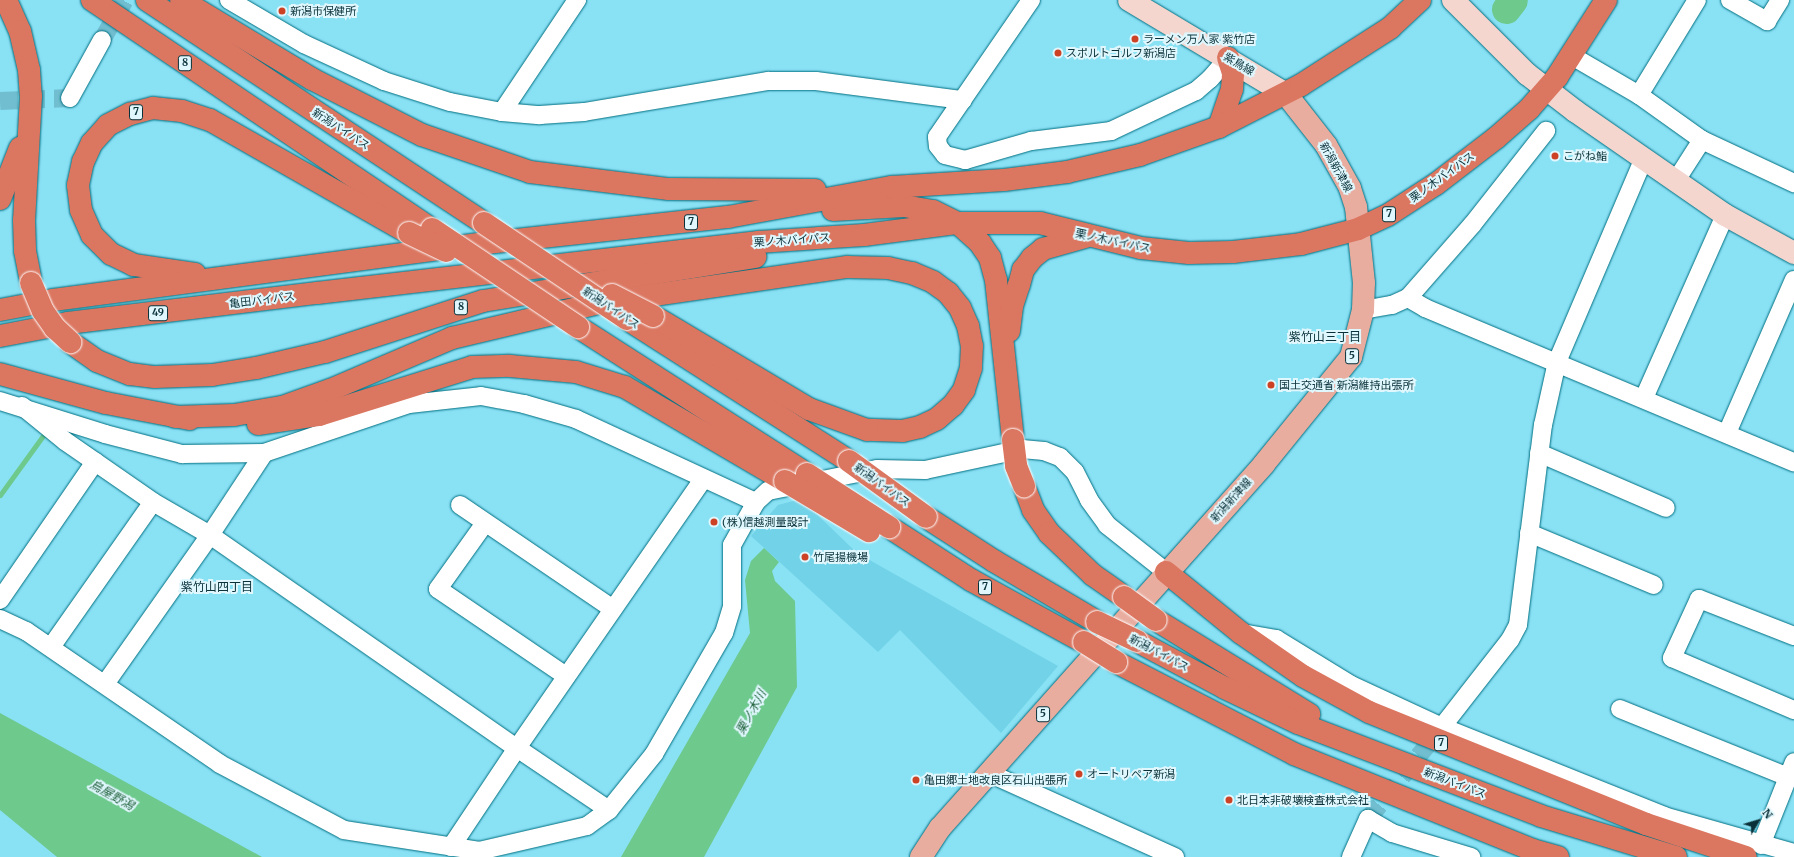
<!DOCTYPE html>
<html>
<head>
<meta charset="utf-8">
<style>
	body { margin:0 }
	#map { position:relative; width:1794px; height:857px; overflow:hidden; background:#89e1f4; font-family:Merriweather,"Noto Sans JP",serif }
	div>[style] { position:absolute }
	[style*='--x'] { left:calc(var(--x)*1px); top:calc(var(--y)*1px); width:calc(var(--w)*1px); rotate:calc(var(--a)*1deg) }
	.built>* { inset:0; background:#71d2e8 }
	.water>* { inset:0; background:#6ec98d }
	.stream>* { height:5px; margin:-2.5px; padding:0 2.5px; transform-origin:2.5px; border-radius:2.5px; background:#6ec98d }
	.river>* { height:29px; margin:-14.5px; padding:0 14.5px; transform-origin:14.5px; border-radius:14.5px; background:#6ec98d }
	.street-tunnel>* { height:18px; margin-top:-9px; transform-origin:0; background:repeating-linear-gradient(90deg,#70becf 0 18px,transparent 0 27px) }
	.roads { filter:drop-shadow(0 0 1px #006f81) drop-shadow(0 0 1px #006f81) }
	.street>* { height:18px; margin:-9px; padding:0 9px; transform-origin:9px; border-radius:9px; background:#fff }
	.secondary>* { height:22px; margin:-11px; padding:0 11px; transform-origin:11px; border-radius:11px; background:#f4d6cf }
	.primary>* { height:22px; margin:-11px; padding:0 11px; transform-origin:11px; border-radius:11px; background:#e9ada0 }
	.highway>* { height:22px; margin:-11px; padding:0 11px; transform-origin:11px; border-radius:11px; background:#db7660 }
	.bridges { filter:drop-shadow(0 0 1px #fff) drop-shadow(0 0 1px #fff) }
	.highway-bridge>* { height:22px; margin:-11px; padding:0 11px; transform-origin:11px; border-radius:11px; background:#db7660 }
	.dots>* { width:11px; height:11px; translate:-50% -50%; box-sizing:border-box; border:2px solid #dff7fd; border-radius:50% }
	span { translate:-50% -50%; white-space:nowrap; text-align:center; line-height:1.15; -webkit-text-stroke:4px #dff7fd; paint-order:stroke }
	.shield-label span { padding:1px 3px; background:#dff7fd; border:1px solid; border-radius:3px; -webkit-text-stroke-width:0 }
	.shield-label { font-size:10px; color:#0a3139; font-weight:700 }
	.poi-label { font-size:11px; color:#0a3139 }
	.left { translate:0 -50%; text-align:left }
	.street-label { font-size:11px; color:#0a3139 }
	.neighbourhood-label { font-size:12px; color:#0a3139 }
	.water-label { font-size:12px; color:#1e5f38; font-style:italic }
	.north { position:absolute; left:1738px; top:801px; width:40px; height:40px; -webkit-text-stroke:3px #dff7fd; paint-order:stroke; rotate:52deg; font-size:11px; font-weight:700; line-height:16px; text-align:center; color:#0a3139 }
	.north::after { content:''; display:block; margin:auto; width:14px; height:18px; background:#0a3139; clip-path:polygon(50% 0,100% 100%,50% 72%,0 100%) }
</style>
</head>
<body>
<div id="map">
	<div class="built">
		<div style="clip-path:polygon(801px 499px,857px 553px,1058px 666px,1001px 733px,900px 630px,878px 652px,751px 536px,778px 505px)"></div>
	</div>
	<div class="water">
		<div style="clip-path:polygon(764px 548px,779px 562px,772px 571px,775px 581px,795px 601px,797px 687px,704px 857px,621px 857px,750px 633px,745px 580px,751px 561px)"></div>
		<div style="clip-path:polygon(0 713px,262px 857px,57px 857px,0 810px)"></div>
	</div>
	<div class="stream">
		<div style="--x:0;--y:495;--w:80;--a:-54.1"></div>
	</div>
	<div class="river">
		<div style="--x:1506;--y:9;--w:11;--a:-52"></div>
	</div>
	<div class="street-tunnel">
		<div style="--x:102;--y:40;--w:46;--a:-60.1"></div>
		<div style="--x:0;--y:101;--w:70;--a:-2.5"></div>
		<div style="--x:1368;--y:819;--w:112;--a:-51.2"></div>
	</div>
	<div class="roads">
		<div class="street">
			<div style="--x:229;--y:0;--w:87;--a:30.4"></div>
			<div style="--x:304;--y:44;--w:88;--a:24.8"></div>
			<div style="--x:384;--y:81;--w:69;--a:17.7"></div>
			<div style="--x:450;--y:102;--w:53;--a:10.9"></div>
			<div style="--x:502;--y:112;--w:38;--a:5"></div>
			<div style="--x:540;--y:115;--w:44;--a:-3.9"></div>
			<div style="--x:584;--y:112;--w:187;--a:-9.6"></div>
			<div style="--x:768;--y:81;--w:48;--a:0"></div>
			<div style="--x:816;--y:81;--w:148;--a:7.4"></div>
			<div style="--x:1031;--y:0;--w:166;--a:124.5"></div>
			<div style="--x:937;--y:137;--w:9;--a:84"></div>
			<div style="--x:938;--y:146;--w:11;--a:52"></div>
			<div style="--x:945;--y:155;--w:21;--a:14"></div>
			<div style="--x:965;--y:160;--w:69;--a:-16.1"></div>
			<div style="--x:1031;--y:141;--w:81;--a:-7.1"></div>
			<div style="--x:1111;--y:131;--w:94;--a:-25.2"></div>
			<div style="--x:1196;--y:91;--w:18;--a:-41"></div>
			<div style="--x:1210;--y:79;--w:28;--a:-49"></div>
			<div style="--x:1730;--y:0;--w:43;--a:29.6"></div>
			<div style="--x:1767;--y:21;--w:25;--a:-58"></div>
			<div style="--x:1572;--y:56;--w:78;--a:30.2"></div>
			<div style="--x:1639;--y:95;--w:111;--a:-58.6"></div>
			<div style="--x:1639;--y:95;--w:77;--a:35.5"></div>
			<div style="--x:1702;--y:140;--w:102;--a:25.1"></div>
			<div style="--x:70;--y:98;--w:66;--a:-61.1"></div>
			<div style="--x:502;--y:112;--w:135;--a:-56.2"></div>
			<div style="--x:1675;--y:182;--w:50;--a:-57.3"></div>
			<div style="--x:1408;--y:298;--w:20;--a:30"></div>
			<div style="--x:1425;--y:308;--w:400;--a:22.7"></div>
			<div style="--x:1363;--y:310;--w:29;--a:-10"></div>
			<div style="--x:1392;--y:305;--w:17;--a:-24"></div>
			<div style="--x:1408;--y:298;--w:97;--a:-48.8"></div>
			<div style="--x:1472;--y:225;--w:120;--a:-51.8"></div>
			<div style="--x:1644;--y:398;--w:200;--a:-66.1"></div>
			<div style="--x:0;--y:401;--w:110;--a:17.4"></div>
			<div style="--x:105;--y:434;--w:80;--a:14.6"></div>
			<div style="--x:182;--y:454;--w:82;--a:-0.7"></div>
			<div style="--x:264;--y:453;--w:153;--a:-18.7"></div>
			<div style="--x:409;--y:404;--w:72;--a:-6.3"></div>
			<div style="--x:481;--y:396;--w:44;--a:10.5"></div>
			<div style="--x:524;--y:404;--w:54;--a:16.1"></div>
			<div style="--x:576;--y:419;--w:198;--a:24.8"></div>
			<div style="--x:22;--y:406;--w:55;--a:39.1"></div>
			<div style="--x:65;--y:441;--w:107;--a:34.7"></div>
			<div style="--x:153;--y:502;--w:66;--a:30.1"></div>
			<div style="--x:210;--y:535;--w:374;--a:34.8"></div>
			<div style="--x:517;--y:748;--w:327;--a:-55.3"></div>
			<div style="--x:1727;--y:433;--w:167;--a:-66.4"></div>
			<div style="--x:1539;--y:453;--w:138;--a:23.4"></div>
			<div style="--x:460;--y:505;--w:185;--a:34.2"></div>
			<div style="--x:485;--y:523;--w:81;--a:125.5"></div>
			<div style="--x:438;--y:589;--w:155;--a:34.2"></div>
			<div style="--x:1529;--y:533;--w:135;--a:22.6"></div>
			<div style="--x:0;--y:600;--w:168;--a:-55.5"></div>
			<div style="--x:0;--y:619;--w:29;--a:25"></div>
			<div style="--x:26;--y:631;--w:235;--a:34.4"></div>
			<div style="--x:220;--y:764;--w:140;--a:28"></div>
			<div style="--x:344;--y:830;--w:137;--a:8.8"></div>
			<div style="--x:479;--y:851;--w:111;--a:-13"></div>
			<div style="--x:587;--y:826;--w:27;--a:-36"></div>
			<div style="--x:609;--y:810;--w:72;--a:-51.2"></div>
			<div style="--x:654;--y:754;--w:140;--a:-60"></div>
			<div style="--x:724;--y:633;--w:28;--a:-73"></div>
			<div style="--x:732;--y:606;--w:61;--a:-90"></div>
			<div style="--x:732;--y:545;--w:49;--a:-60.8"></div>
			<div style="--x:756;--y:502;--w:16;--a:-43"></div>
			<div style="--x:768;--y:491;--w:111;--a:-11.4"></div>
			<div style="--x:877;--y:469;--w:48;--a:1.2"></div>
			<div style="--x:925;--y:470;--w:99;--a:-12.2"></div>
			<div style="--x:1022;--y:449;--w:22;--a:5"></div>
			<div style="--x:1044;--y:451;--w:17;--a:21"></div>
			<div style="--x:1060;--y:457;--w:21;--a:45"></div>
			<div style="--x:1075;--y:472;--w:31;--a:63"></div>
			<div style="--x:1089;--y:500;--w:31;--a:54"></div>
			<div style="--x:1107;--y:525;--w:75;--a:38.5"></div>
			<div style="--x:1242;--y:633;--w:35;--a:10"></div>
			<div style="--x:1276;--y:639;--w:88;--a:31.5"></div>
			<div style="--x:1351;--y:685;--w:100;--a:24.8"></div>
			<div style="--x:1442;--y:727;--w:239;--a:21.8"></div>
			<div style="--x:1664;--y:816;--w:135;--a:15.9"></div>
			<div style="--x:1794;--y:636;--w:102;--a:-158.7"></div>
			<div style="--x:1699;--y:599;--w:65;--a:114.6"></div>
			<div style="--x:1672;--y:658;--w:133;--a:23.1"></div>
			<div style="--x:51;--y:647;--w:177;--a:-54.9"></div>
			<div style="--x:105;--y:684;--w:182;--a:-54.8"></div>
			<div style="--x:210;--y:535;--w:98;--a:-56.6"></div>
			<div style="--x:1620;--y:709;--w:181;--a:22"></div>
			<div style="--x:1438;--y:732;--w:117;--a:-52"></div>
			<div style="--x:1510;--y:640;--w:17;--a:-62"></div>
			<div style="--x:1518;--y:625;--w:202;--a:-82.9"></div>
			<div style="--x:1543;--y:425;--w:65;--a:-77.5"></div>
			<div style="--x:1557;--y:362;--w:220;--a:-66.9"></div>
			<div style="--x:991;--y:774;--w:202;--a:24.3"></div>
			<div style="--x:1761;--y:845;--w:89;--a:-68.3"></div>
			<div style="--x:451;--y:847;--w:119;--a:-56.3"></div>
			<div style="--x:517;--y:748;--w:111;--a:34"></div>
			<div style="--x:1351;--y:857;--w:42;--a:-65.9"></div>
			<div style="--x:1368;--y:819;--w:28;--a:30"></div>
			<div style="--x:1392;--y:833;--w:83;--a:16.9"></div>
		</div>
		<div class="secondary">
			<div style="--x:1129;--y:0;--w:183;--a:30.9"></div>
			<div style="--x:1453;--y:0;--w:105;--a:45"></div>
			<div style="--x:1527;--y:74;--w:61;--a:37.6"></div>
			<div style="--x:1575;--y:111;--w:183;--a:34.7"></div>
			<div style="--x:1725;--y:215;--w:79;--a:28.8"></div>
		</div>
		<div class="primary">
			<div style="--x:921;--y:857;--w:35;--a:-57"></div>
			<div style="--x:940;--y:828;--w:487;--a:-48.3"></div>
			<div style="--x:1264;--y:464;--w:138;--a:-50.9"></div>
			<div style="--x:1351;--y:357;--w:49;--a:-75.7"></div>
			<div style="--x:1363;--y:310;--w:27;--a:-88"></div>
			<div style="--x:1364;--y:283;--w:76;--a:-96"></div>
			<div style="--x:1356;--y:207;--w:20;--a:-108"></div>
			<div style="--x:1350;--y:188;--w:49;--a:-119.2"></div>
			<div style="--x:1326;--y:145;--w:65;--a:-128.1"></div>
		</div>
		<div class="highway">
			<div style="--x:6;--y:0;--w:34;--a:66"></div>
			<div style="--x:20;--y:31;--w:40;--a:77"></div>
			<div style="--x:29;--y:70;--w:26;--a:86"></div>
			<div style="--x:31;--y:96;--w:124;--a:93.2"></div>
			<div style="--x:24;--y:220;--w:31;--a:88"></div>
			<div style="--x:25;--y:251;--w:33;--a:79"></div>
			<div style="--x:92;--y:0;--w:410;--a:34"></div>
			<div style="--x:147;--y:0;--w:404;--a:33.5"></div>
			<div style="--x:181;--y:0;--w:153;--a:31.1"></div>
			<div style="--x:312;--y:79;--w:123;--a:27"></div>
			<div style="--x:422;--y:135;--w:114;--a:18.9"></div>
			<div style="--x:530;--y:172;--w:140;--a:7"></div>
			<div style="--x:669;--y:189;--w:146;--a:0.4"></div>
			<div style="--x:1219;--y:127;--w:40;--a:-71.1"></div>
			<div style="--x:1232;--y:89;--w:16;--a:-86"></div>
			<div style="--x:1233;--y:73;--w:16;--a:-108"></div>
			<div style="--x:0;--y:199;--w:55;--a:-68.6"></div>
			<div style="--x:833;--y:210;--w:71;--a:-3.2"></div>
			<div style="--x:904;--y:206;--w:29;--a:10"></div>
			<div style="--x:933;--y:211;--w:28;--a:26"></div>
			<div style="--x:958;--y:223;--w:30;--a:42"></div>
			<div style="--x:980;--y:243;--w:18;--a:56"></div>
			<div style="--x:990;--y:258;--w:23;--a:75"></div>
			<div style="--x:996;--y:280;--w:161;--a:83.9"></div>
			<div style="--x:195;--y:274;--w:62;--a:-171.6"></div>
			<div style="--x:134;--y:265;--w:25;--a:-154"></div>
			<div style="--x:111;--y:254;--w:27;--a:-135"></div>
			<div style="--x:92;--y:235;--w:27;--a:-114"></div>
			<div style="--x:81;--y:210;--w:25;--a:-97"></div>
			<div style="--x:78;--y:185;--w:24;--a:-78"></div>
			<div style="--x:83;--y:162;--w:21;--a:-65"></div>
			<div style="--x:92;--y:143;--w:24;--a:-48"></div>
			<div style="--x:108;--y:125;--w:25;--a:-27"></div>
			<div style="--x:130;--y:114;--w:24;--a:-15"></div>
			<div style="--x:153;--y:108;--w:29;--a:6"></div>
			<div style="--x:182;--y:111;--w:29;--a:18"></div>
			<div style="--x:210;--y:120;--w:229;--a:29.6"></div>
			<div style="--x:0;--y:310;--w:54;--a:-10.7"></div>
			<div style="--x:53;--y:300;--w:439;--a:-7.5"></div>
			<div style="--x:488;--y:243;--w:241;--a:-6.2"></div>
			<div style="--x:728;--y:217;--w:167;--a:-10.4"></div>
			<div style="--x:892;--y:187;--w:112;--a:-3.6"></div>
			<div style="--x:1004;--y:180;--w:64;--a:-7.2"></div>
			<div style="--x:1067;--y:172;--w:75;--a:-13.1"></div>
			<div style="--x:1140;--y:155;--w:84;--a:-19.5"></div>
			<div style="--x:1219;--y:127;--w:92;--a:-27.1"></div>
			<div style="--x:1301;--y:85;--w:106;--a:-32.6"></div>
			<div style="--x:1390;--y:28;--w:41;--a:-43"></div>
			<div style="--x:627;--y:319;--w:264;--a:32.6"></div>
			<div style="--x:578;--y:327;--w:272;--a:32.7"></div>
			<div style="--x:1009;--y:331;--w:25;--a:-83"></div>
			<div style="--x:1012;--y:306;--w:22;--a:-72"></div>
			<div style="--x:1019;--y:285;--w:16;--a:-75"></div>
			<div style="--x:1023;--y:270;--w:15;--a:-53"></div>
			<div style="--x:1032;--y:258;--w:14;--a:-39"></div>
			<div style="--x:1043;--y:249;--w:44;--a:-15.9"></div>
			<div style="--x:0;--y:336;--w:69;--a:-10.8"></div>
			<div style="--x:68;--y:323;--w:251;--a:-6.9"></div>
			<div style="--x:317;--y:293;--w:445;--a:-6.6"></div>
			<div style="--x:759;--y:242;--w:105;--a:-3.8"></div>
			<div style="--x:864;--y:235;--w:95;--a:-7.3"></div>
			<div style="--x:958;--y:223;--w:82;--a:0"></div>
			<div style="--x:1040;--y:223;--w:104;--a:13.9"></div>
			<div style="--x:1141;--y:248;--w:48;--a:5.9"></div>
			<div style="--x:1189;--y:253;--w:44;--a:-1.3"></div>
			<div style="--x:1233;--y:252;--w:68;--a:-6.7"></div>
			<div style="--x:1301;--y:244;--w:59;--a:-14.7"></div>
			<div style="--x:1358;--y:229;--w:33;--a:-25"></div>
			<div style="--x:1388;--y:215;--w:57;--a:-32.9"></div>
			<div style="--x:1436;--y:184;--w:76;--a:-37.5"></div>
			<div style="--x:1496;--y:138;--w:44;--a:-41.3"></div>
			<div style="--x:1529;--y:109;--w:43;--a:-48.8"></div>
			<div style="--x:1557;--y:77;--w:91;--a:-57.5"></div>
			<div style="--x:70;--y:342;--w:33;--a:35"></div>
			<div style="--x:97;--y:361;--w:35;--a:22"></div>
			<div style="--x:130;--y:374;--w:25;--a:7"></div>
			<div style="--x:155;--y:377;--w:57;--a:-2"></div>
			<div style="--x:212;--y:375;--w:45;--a:-9"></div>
			<div style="--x:256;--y:368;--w:71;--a:-13.1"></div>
			<div style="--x:325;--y:352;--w:166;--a:-17.9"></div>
			<div style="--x:483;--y:301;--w:276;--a:-9.2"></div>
			<div style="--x:0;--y:374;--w:110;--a:15.3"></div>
			<div style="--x:106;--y:403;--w:85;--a:10.9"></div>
			<div style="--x:175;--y:417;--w:59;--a:-1.9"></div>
			<div style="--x:234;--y:415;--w:49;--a:-9.5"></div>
			<div style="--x:282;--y:407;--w:51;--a:-19.5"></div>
			<div style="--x:330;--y:390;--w:133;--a:-23.1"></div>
			<div style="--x:452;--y:338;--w:151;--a:-13.4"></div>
			<div style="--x:599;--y:303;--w:251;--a:-8.3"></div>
			<div style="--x:847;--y:267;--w:41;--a:1.4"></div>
			<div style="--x:888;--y:268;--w:25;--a:12"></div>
			<div style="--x:912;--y:273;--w:23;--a:23"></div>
			<div style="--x:933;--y:282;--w:19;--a:36"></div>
			<div style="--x:948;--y:293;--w:19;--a:51"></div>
			<div style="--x:960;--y:308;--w:20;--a:66"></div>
			<div style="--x:968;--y:326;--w:20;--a:79"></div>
			<div style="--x:972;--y:346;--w:22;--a:93"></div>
			<div style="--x:971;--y:368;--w:23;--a:108"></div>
			<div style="--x:964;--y:390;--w:19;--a:126"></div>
			<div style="--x:953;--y:405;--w:21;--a:139"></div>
			<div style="--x:937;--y:419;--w:19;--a:155"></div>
			<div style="--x:920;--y:427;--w:17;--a:167"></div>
			<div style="--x:903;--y:431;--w:36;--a:-178"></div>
			<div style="--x:867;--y:430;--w:62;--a:-160.1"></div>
			<div style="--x:809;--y:409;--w:182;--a:-149.2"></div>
			<div style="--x:258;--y:424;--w:62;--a:-8.4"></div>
			<div style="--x:319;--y:415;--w:160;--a:-17.4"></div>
			<div style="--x:472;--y:367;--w:38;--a:-2"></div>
			<div style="--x:510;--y:366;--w:66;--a:5.2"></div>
			<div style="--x:576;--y:372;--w:51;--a:17"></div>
			<div style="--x:625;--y:387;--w:186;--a:30.4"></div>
			<div style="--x:1024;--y:486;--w:26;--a:69"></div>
			<div style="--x:1033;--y:510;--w:28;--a:55"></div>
			<div style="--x:1049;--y:533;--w:61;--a:43.7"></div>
			<div style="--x:1093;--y:575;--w:38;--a:35"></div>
			<div style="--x:926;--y:517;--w:81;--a:32.9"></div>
			<div style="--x:994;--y:561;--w:120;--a:30.6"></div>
			<div style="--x:889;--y:527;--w:98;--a:32.9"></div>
			<div style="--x:971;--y:580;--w:129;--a:28.8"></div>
			<div style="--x:1166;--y:572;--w:97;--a:39.1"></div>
			<div style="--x:1241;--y:633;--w:75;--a:34.7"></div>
			<div style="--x:1303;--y:676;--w:75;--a:28.6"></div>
			<div style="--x:1369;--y:712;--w:299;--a:22"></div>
			<div style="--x:1646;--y:824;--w:105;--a:18.3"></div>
			<div style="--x:1156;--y:620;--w:180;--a:31.6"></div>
			<div style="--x:1137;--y:641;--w:100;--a:28.1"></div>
			<div style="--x:1225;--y:688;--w:81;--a:25.6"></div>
			<div style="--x:1298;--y:723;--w:260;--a:20.9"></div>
			<div style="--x:1541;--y:816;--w:141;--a:16.9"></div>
			<div style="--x:1116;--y:662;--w:200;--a:27.3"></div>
			<div style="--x:1294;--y:754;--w:258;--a:21.9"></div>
			<div style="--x:1533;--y:850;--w:26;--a:16"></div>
		</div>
	</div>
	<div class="bridges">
		<div class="highway-bridge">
			<div style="--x:484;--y:223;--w:172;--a:33.9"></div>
			<div style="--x:432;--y:229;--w:176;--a:33.9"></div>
			<div style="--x:409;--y:233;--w:41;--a:25.9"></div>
			<div style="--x:31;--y:283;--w:30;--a:67"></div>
			<div style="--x:43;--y:311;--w:21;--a:55"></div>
			<div style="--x:55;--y:328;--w:21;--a:43"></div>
			<div style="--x:612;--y:295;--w:46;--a:27.1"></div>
			<div style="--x:1013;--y:440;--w:26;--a:83"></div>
			<div style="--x:1016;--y:466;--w:22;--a:68"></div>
			<div style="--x:849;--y:461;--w:95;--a:36"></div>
			<div style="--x:807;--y:474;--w:98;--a:32.9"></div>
			<div style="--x:785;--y:481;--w:98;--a:30.8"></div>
			<div style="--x:1124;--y:597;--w:39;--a:36"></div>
			<div style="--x:1097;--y:622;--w:44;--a:25.4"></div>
			<div style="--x:1084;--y:642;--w:38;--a:32"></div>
		</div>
	</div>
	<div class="dots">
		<div style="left:282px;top:11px;background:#cd4225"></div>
		<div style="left:1135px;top:39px;background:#cd4225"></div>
		<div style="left:1058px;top:53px;background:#cd4225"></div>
		<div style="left:1555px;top:156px;background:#cd4225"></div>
		<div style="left:1271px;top:385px;background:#cd4225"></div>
		<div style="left:714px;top:522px;background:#cd4225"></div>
		<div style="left:805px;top:557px;background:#cd4225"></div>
		<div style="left:1079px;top:774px;background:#cd4225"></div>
		<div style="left:916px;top:780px;background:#cd4225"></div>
		<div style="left:1229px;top:800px;background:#cd4225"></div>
	</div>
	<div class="shield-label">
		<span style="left:185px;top:63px">8</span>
		<span style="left:136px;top:112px">7</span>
		<span style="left:1389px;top:214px">7</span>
		<span style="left:691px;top:222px">7</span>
		<span style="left:461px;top:307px">8</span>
		<span style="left:158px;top:313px">49</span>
		<span style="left:1352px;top:356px">5</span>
		<span style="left:985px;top:587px">7</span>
		<span style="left:1043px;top:714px">5</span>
		<span style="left:1441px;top:743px">7</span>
	</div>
	<div class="poi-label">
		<span class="left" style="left:290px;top:11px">新潟市保健所</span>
		<span class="left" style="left:1143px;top:39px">ラーメン万人家 紫竹店</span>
		<span class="left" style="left:1066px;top:53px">スポルトゴルフ新潟店</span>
		<span class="left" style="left:1563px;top:156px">こがね鮨</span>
		<span class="left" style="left:1279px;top:385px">国土交通省 新潟維持出張所</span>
		<span class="left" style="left:722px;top:522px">(株)信越測量設計</span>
		<span class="left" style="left:813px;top:557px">竹尾揚機場</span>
		<span class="left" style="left:1087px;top:774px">オートリペア新潟</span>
		<span class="left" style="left:924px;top:780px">亀田郷土地改良区石山出張所</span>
		<span class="left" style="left:1237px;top:800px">北日本非破壊検査株式会社</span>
	</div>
	<div class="street-label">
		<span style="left:1239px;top:64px;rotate:30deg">紫鳥線</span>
		<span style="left:341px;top:129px;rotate:33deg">新潟バイパス</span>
		<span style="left:1336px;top:167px;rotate:61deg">新潟新津線</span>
		<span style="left:1442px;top:177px;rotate:-36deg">栗ノ木バイパス</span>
		<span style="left:792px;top:240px;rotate:-4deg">栗ノ木バイパス</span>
		<span style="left:1113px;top:241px;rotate:12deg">栗ノ木バイパス</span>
		<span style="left:262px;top:300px;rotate:-7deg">亀田バイパス</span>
		<span style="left:611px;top:308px;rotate:34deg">新潟バイパス</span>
		<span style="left:882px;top:485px;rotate:36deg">新潟バイパス</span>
		<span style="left:1231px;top:500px;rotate:-48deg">新潟新津線</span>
		<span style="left:1159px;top:653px;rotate:28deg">新潟バイパス</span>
		<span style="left:1455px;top:783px;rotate:21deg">新潟バイパス</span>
	</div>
	<div class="neighbourhood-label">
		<span style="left:1325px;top:337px">紫竹山三丁目</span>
		<span style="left:217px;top:587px">紫竹山四丁目</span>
	</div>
	<div class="water-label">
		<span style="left:751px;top:712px;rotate:-61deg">栗ノ木川</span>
		<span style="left:112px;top:795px;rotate:29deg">鳥屋野潟</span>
	</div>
	<div class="north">N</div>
</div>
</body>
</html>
